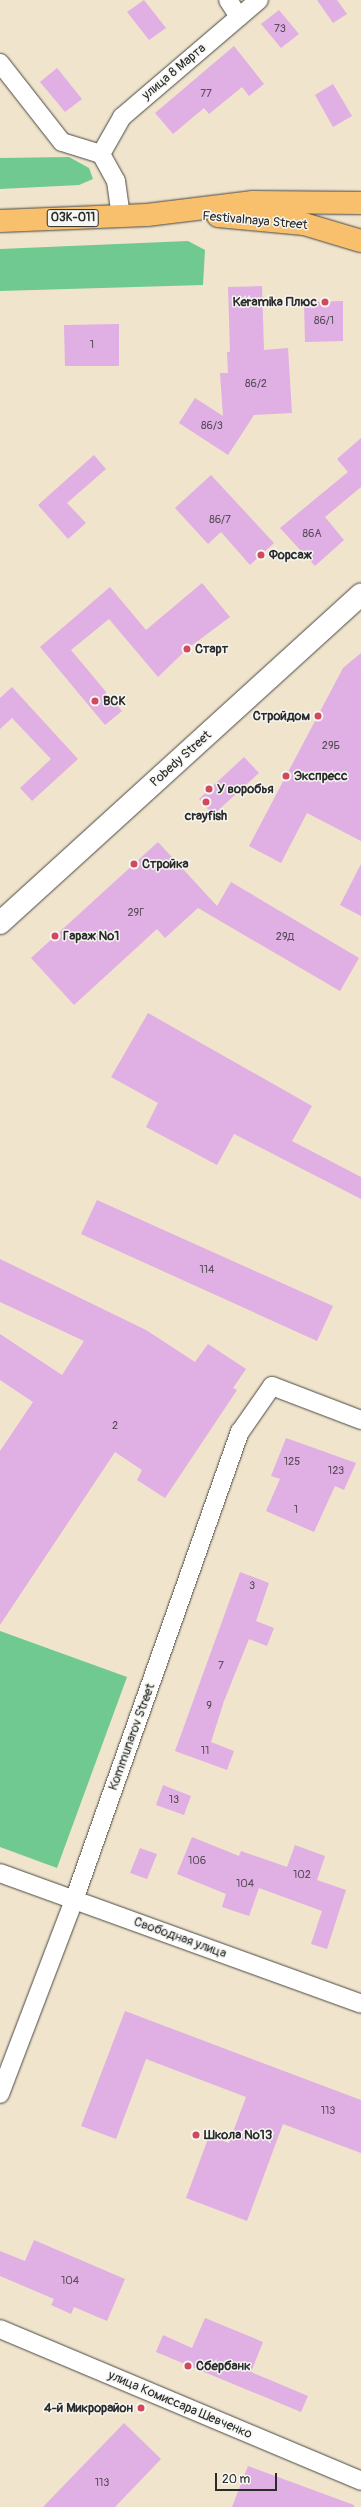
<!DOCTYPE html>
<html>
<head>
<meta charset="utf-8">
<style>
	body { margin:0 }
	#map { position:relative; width:361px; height:2507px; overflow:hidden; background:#f0e4cc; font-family:Pangolin,sans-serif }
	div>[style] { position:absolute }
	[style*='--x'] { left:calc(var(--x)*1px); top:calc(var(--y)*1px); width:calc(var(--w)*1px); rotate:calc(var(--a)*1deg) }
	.green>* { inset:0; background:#6fc990 }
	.building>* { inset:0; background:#e0afe4 }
	.roads { filter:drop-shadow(0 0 1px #494743) drop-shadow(0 0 1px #494743) }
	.minor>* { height:18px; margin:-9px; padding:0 9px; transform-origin:9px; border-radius:9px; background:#fff }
	.tertiary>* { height:22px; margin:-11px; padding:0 11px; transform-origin:11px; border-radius:11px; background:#fff }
	.primary>* { height:22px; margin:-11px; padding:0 11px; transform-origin:11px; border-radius:11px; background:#f8bf6c }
	.dots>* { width:11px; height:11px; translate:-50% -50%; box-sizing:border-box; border:2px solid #f6f6f2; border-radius:50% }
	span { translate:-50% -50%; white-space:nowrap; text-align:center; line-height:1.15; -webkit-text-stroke:3px #f6f6f2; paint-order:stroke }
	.number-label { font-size:11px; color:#584c59 }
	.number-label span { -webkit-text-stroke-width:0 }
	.shield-label span { padding:1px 3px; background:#f6f6f2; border:1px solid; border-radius:3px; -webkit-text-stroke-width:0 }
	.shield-label { font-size:12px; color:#2b2b2b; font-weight:700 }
	.street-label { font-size:13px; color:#2b2b2b }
	.poi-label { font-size:13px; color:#2b2b2b; font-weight:700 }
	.right { translate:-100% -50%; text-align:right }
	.left { translate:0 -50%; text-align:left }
	.scale { position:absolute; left:215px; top:2473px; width:62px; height:18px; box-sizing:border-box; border:2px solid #2b2b2b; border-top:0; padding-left:5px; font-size:12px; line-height:14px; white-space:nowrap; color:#2b2b2b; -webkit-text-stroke:3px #f6f6f2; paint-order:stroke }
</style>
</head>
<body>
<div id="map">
	<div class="green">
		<div style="clip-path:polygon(69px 157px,89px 168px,93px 179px,79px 185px,0 189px,0 158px)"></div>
		<div style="clip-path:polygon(188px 241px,205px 250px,203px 285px,0 291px,0 249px)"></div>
		<div style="clip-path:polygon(0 1631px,127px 1677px,57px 1868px,0 1847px)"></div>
	</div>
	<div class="building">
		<div style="clip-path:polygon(144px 0,166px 28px,149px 40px,127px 12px)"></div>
		<div style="clip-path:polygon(317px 0,337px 0,347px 14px,333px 23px)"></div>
		<div style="clip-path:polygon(279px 10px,299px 34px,281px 48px,261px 24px)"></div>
		<div style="clip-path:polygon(234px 46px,264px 84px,249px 96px,242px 87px,209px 114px,204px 108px,173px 134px,155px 113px)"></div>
		<div style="clip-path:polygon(57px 68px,82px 99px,65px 112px,40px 82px)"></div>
		<div style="clip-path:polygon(333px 84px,352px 116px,333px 127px,315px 95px)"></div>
		<div style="clip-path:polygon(262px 286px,264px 350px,288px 348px,292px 413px,254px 415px,228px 455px,179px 423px,195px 398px,223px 416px,220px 373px,228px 373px,227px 352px,230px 352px,228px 287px)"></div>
		<div style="clip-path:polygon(343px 301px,343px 341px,305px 342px,304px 302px)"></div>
		<div style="clip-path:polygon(119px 324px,119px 366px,65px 366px,64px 325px)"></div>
		<div style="clip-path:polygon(361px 438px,361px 487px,325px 517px,344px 540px,315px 566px,280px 528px,348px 472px,337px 459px)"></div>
		<div style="clip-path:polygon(94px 455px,106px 469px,67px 503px,86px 523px,68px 539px,38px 505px)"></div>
		<div style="clip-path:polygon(211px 475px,274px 543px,250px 565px,221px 532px,208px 544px,175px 508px)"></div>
		<div style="clip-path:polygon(202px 583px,230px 617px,187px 649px,158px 677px,109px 619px,71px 650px,122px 711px,105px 725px,40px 647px,110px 587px,146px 630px)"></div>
		<div style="clip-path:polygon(361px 653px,361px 841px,307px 813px,281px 863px,249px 846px,343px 668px)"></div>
		<div style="clip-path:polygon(12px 687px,78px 759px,32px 801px,20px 788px,51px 759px,12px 718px,0 729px,0 698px)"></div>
		<div style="clip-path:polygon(244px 757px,259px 773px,213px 815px,199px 799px)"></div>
		<div style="clip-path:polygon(158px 842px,217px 906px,231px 882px,359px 958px,340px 991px,198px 908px,165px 938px,157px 929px,74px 1005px,31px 958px)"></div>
		<div style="clip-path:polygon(361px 864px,361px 916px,340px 905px)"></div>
		<div style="clip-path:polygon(148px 1013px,312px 1106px,292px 1141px,361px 1177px,361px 1199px,234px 1134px,217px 1165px,146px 1127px,158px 1103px,111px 1077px)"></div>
		<div style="clip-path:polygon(97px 1200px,333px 1306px,317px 1341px,81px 1234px)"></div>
		<div style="clip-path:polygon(0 1259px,146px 1330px,195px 1362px,208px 1344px,246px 1369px,233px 1388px,237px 1390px,165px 1498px,137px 1480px,142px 1470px,115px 1452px,0 1625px,0 1451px,33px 1402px,0 1380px,0 1334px,62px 1375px,84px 1341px,0 1302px)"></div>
		<div style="clip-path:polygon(286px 1438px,356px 1463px,344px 1490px,335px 1486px,314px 1532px,266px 1511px,280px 1479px,271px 1476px)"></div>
		<div style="clip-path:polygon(240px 1572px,269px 1583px,256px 1621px,274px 1628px,267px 1646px,249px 1639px,224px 1701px,211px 1742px,234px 1751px,227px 1770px,175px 1751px)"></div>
		<div style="clip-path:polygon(163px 1785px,191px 1796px,184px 1815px,156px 1805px)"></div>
		<div style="clip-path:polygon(192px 1837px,239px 1856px,241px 1851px,287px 1867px,295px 1845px,325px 1856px,317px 1880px,346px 1890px,327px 1949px,311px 1944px,322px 1911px,259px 1888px,249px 1916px,222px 1907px,226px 1894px,177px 1874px)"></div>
		<div style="clip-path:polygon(140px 1848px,157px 1854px,147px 1879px,130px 1873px)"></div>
		<div style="clip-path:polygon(125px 2011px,361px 2100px,361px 2153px,283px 2124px,247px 2221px,186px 2198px,209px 2136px,229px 2143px,246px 2097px,146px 2059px,116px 2139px,81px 2126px)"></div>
		<div style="clip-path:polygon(34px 2240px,125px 2279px,107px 2321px,74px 2307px,71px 2314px,51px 2305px,54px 2299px,0 2276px,0 2251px,25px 2261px)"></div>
		<div style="clip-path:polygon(205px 2318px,263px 2342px,251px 2372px,308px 2396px,301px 2412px,156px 2352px,163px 2335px,192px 2348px)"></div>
		<div style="clip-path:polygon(124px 2423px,161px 2459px,115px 2507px,43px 2507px)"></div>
		<div style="clip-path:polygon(248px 2466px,354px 2505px,354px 2507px,232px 2507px)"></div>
	</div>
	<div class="roads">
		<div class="minor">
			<div style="--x:228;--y:0;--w:20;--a:57"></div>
			<div style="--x:0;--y:63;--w:100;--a:51.9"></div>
			<div style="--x:62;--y:142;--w:41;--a:17.1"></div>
			<div style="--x:101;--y:154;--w:31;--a:61"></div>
			<div style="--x:116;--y:181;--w:36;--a:82"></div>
			<div style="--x:101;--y:154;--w:43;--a:-60.4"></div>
			<div style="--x:122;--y:117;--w:180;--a:-40.5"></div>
			<div style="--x:0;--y:1873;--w:384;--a:19.9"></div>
			<div style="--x:0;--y:2094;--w:208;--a:-69.1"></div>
			<div style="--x:74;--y:1900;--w:497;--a:-70.5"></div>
			<div style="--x:240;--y:1432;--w:56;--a:-55.2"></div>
			<div style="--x:272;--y:1386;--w:95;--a:20.9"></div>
			<div style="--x:0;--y:2329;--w:392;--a:22.8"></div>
		</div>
		<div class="tertiary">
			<div style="--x:0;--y:923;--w:488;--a:-42.3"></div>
		</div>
		<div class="primary">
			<div style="--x:218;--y:216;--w:86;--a:5.3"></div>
			<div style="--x:304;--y:224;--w:59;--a:16.6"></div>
			<div style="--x:0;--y:221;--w:147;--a:-2.3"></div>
			<div style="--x:147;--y:215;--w:107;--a:-7"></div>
			<div style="--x:253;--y:202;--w:108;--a:0.5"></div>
		</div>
	</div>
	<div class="dots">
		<div style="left:325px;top:302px;background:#d1495b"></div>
		<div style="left:261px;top:555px;background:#d1495b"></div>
		<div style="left:187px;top:649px;background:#d1495b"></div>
		<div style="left:95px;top:701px;background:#d1495b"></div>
		<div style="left:318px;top:716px;background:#d1495b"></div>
		<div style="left:286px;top:776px;background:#d1495b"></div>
		<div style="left:209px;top:789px;background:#d1495b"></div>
		<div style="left:206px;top:802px;background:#d1495b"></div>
		<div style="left:134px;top:864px;background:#d1495b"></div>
		<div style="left:55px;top:936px;background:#d1495b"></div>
		<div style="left:196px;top:2135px;background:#d1495b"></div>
		<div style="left:188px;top:2366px;background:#d1495b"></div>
		<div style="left:141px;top:2408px;background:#d1495b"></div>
	</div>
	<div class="number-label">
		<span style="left:280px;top:29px">73</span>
		<span style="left:206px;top:94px">77</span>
		<span style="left:324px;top:321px">86/1</span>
		<span style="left:92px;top:345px">1</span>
		<span style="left:256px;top:384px">86/2</span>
		<span style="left:212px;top:426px">86/3</span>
		<span style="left:220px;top:520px">86/7</span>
		<span style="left:312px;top:534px">86А</span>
		<span style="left:331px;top:746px">29Б</span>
		<span style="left:136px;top:913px">29Г</span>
		<span style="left:285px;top:937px">29Д</span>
		<span style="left:207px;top:1270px">114</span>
		<span style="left:115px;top:1426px">2</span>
		<span style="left:292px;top:1462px">125</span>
		<span style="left:336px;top:1471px">123</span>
		<span style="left:296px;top:1510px">1</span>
		<span style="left:252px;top:1586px">3</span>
		<span style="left:221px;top:1666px">7</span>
		<span style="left:209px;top:1706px">9</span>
		<span style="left:205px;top:1751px">11</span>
		<span style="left:174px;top:1800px">13</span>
		<span style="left:197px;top:1861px">106</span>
		<span style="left:302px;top:1875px">102</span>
		<span style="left:245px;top:1884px">104</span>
		<span style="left:328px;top:2111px">113</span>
		<span style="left:70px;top:2281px">104</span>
		<span style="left:102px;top:2483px">113</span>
	</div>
	<div class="shield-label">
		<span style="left:73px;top:218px">03К-011</span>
	</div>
	<div class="street-label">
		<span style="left:174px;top:72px;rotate:-40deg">улица 8 Марта</span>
		<span style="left:255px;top:221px;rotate:5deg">Festivalnaya Street</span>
		<span style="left:181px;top:759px;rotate:-42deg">Pobedy Street</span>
		<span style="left:132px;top:1737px;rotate:-70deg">Kommunarov Street</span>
		<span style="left:180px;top:1938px;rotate:20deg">Свободная улица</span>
		<span style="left:180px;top:2405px;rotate:23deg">улица Комиссара Шевченко</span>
	</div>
	<div class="poi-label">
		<span class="right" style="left:317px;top:302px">Keramika Плюс</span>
		<span class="left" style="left:269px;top:555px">Форсаж</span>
		<span class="left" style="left:195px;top:649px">Старт</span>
		<span class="left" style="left:103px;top:701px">ВСК</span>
		<span class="right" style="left:310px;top:716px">Стройдом</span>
		<span class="left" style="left:294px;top:776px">Экспресс</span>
		<span class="left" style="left:217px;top:789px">У воробья</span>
		<span style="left:206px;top:816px">crayfish</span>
		<span class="left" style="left:142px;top:864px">Стройка</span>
		<span class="left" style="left:63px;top:936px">Гараж №1</span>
		<span class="left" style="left:204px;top:2135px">Школа №13</span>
		<span class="left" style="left:196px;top:2366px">Сбербанк</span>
		<span class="right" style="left:133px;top:2408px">4-й Микрорайон</span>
	</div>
	<div class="scale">20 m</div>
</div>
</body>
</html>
